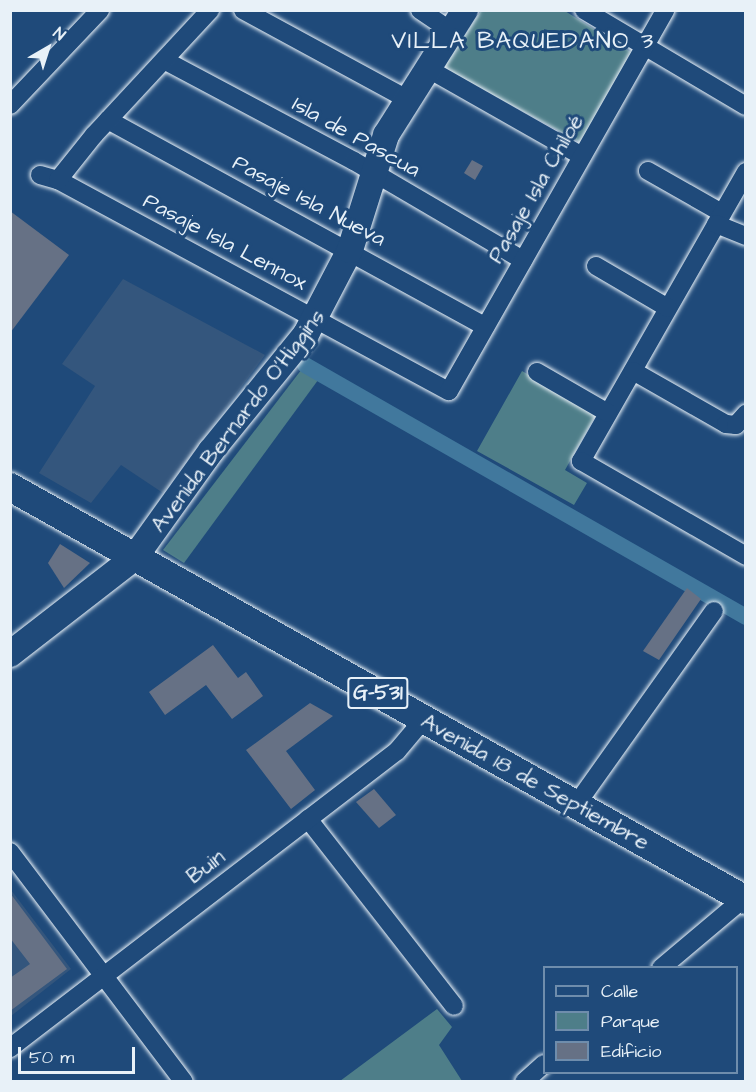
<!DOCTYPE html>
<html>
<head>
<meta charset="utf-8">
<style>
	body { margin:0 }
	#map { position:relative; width:756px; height:1092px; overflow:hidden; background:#1f4a7a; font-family:"Architects Daughter",sans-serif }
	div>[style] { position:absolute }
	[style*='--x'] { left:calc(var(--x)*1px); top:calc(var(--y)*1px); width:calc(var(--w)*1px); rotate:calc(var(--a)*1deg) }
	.built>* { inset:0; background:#34567d }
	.green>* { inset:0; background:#4e7e89 }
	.canal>* { height:16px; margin:-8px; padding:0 8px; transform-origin:8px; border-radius:8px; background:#41789d }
	.building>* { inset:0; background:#667185 }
	.roads { filter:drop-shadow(0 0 2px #e8f1f8) drop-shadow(0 0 2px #e8f1f8) }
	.street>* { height:18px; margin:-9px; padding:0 9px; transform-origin:9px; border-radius:9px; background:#1f4a7a }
	.secondary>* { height:26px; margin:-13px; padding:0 13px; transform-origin:13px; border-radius:13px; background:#1f4a7a }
	.primary>* { height:28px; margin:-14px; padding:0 14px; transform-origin:14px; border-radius:14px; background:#1f4a7a }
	span { translate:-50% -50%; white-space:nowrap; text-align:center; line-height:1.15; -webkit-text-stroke:6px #1f4a7a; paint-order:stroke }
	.shield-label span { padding:2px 4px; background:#1f4a7a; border:2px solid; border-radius:4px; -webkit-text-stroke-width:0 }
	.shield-label { font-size:21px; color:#e8f1f8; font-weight:700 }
	.street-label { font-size:22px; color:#e8f1f8 }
	.neighbourhood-label { font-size:24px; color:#e8f1f8; letter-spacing:1.5px }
	.frame { position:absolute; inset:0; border:12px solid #e8f1f8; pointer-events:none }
	.legend { position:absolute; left:543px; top:966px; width:195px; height:108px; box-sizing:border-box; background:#1f4a7a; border:2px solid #6f8dac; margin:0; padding:8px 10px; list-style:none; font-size:18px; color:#e8f1f8 }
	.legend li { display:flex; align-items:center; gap:12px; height:30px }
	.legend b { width:30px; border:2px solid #6f8dac }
	.north { position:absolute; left:18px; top:18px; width:60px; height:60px; -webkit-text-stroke:4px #1f4a7a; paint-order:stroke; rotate:39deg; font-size:16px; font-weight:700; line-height:24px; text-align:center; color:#e8f1f8 }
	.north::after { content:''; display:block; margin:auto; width:21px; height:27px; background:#e8f1f8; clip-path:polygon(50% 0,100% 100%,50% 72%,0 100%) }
	.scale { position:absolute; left:18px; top:1047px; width:117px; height:27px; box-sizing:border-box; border:3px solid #e8f1f8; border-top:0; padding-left:8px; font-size:18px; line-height:21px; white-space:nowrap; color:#e8f1f8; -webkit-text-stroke:4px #1f4a7a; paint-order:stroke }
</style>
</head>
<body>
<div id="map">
	<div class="built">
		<div style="clip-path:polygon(123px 279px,265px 355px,163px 493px,121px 465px,91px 503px,39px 473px,95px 386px,62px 364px)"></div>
		<div style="clip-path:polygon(11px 890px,71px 969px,11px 1016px)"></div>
	</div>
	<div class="green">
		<div style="clip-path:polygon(481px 11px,565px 11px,634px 54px,581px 143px,443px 68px)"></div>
		<div style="clip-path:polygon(305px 365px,321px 376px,184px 563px,163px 550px)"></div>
		<div style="clip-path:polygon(522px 371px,597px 413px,565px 470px,587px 483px,574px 505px,477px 451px)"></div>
		<div style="clip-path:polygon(437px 1009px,452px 1027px,439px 1045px,462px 1081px,340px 1081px)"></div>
	</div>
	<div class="canal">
		<div style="--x:305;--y:365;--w:508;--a:29.74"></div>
	</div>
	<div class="building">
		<div style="clip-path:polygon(472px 160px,483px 166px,475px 180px,464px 173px)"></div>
		<div style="clip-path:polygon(10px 211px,69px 255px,10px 333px)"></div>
		<div style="clip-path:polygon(60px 544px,90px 563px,64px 588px,48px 563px)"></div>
		<div style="clip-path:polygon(687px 588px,701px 599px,659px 660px,643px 651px)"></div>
		<div style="clip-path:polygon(213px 645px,238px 678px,246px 672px,263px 696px,232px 719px,206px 685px,165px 715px,149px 692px)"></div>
		<div style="clip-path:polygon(310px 703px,333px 716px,286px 751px,315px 790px,291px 809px,246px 750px)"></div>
		<div style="clip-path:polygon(374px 789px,396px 815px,379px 828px,356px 802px)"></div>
		<div style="clip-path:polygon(10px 893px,67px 969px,10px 1011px,10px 978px,30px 964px,10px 938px)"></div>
	</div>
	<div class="roads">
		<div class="street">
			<div style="--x:243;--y:10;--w:187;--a:28.5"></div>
			<div style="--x:420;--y:10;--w:37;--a:34"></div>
			<div style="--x:584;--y:10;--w:188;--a:30.7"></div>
			<div style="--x:164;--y:60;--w:215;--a:28"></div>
			<div style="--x:354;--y:161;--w:196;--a:30.4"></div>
			<div style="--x:427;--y:68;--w:178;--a:29.6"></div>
			<div style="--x:10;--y:105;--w:131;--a:-46.5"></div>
			<div style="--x:108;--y:120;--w:430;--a:28.7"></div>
			<div style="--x:648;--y:171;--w:85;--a:29.6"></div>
			<div style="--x:746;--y:172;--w:333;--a:119.7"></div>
			<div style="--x:581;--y:461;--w:190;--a:29.9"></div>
			<div style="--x:40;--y:175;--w:19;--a:16"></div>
			<div style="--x:58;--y:180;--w:444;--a:28.4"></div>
			<div style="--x:449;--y:391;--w:438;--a:-60.4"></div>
			<div style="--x:58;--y:180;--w:58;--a:-51.3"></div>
			<div style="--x:94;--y:135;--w:171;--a:-47.1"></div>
			<div style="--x:716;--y:224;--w:32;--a:22"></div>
			<div style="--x:596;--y:266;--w:83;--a:30.3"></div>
			<div style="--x:633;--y:371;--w:107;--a:29.7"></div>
			<div style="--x:726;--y:424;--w:10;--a:6"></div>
			<div style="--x:736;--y:425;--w:15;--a:-48"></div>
			<div style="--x:537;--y:372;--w:82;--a:30"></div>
			<div style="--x:576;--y:805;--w:238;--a:-54.6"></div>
			<div style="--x:308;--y:819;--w:237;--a:52"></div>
			<div style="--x:10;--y:852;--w:288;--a:52.9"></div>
			<div style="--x:661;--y:968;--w:107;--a:-40.1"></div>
			<div style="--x:10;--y:1048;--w:488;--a:-37.5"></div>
			<div style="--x:397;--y:751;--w:42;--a:-49.8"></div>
			<div style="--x:524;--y:1082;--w:27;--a:-42"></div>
		</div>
		<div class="secondary">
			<div style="--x:10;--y:654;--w:158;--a:-37.8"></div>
			<div style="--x:135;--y:557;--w:130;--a:-54.4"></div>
			<div style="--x:211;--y:451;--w:151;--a:-50.9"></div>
			<div style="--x:306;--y:334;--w:95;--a:-62.4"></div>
			<div style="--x:350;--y:250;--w:121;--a:-72.6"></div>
			<div style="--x:386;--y:135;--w:148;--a:-57.7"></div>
		</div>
		<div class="primary">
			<div style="--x:10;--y:487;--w:844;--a:29.3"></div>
		</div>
	</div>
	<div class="shield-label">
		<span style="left:378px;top:693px">G-531</span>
	</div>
	<div class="street-label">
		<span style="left:356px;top:137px;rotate:29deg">Isla de Pascua</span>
		<span style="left:536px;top:189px;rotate:-60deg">Pasaje Isla Chiloé</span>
		<span style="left:309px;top:201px;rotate:28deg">Pasaje Isla Nueva</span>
		<span style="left:225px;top:242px;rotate:28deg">Pasaje Isla Lennox</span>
		<span style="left:238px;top:421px;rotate:-53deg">Avenida Bernardo O'Higgins</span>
		<span style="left:535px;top:782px;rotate:29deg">Avenida 18 de Septiembre</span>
		<span style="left:206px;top:867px;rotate:-37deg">Buin</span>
	</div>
	<div class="neighbourhood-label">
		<span style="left:523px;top:42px">VILLA BAQUEDANO 3</span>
	</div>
	<div class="frame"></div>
	<ul class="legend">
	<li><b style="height:8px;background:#1f4a7a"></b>Calle</li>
	<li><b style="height:16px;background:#4e7e89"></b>Parque</li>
	<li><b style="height:16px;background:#667185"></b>Edificio</li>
	</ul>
	<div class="north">N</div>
	<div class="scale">50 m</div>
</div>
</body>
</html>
